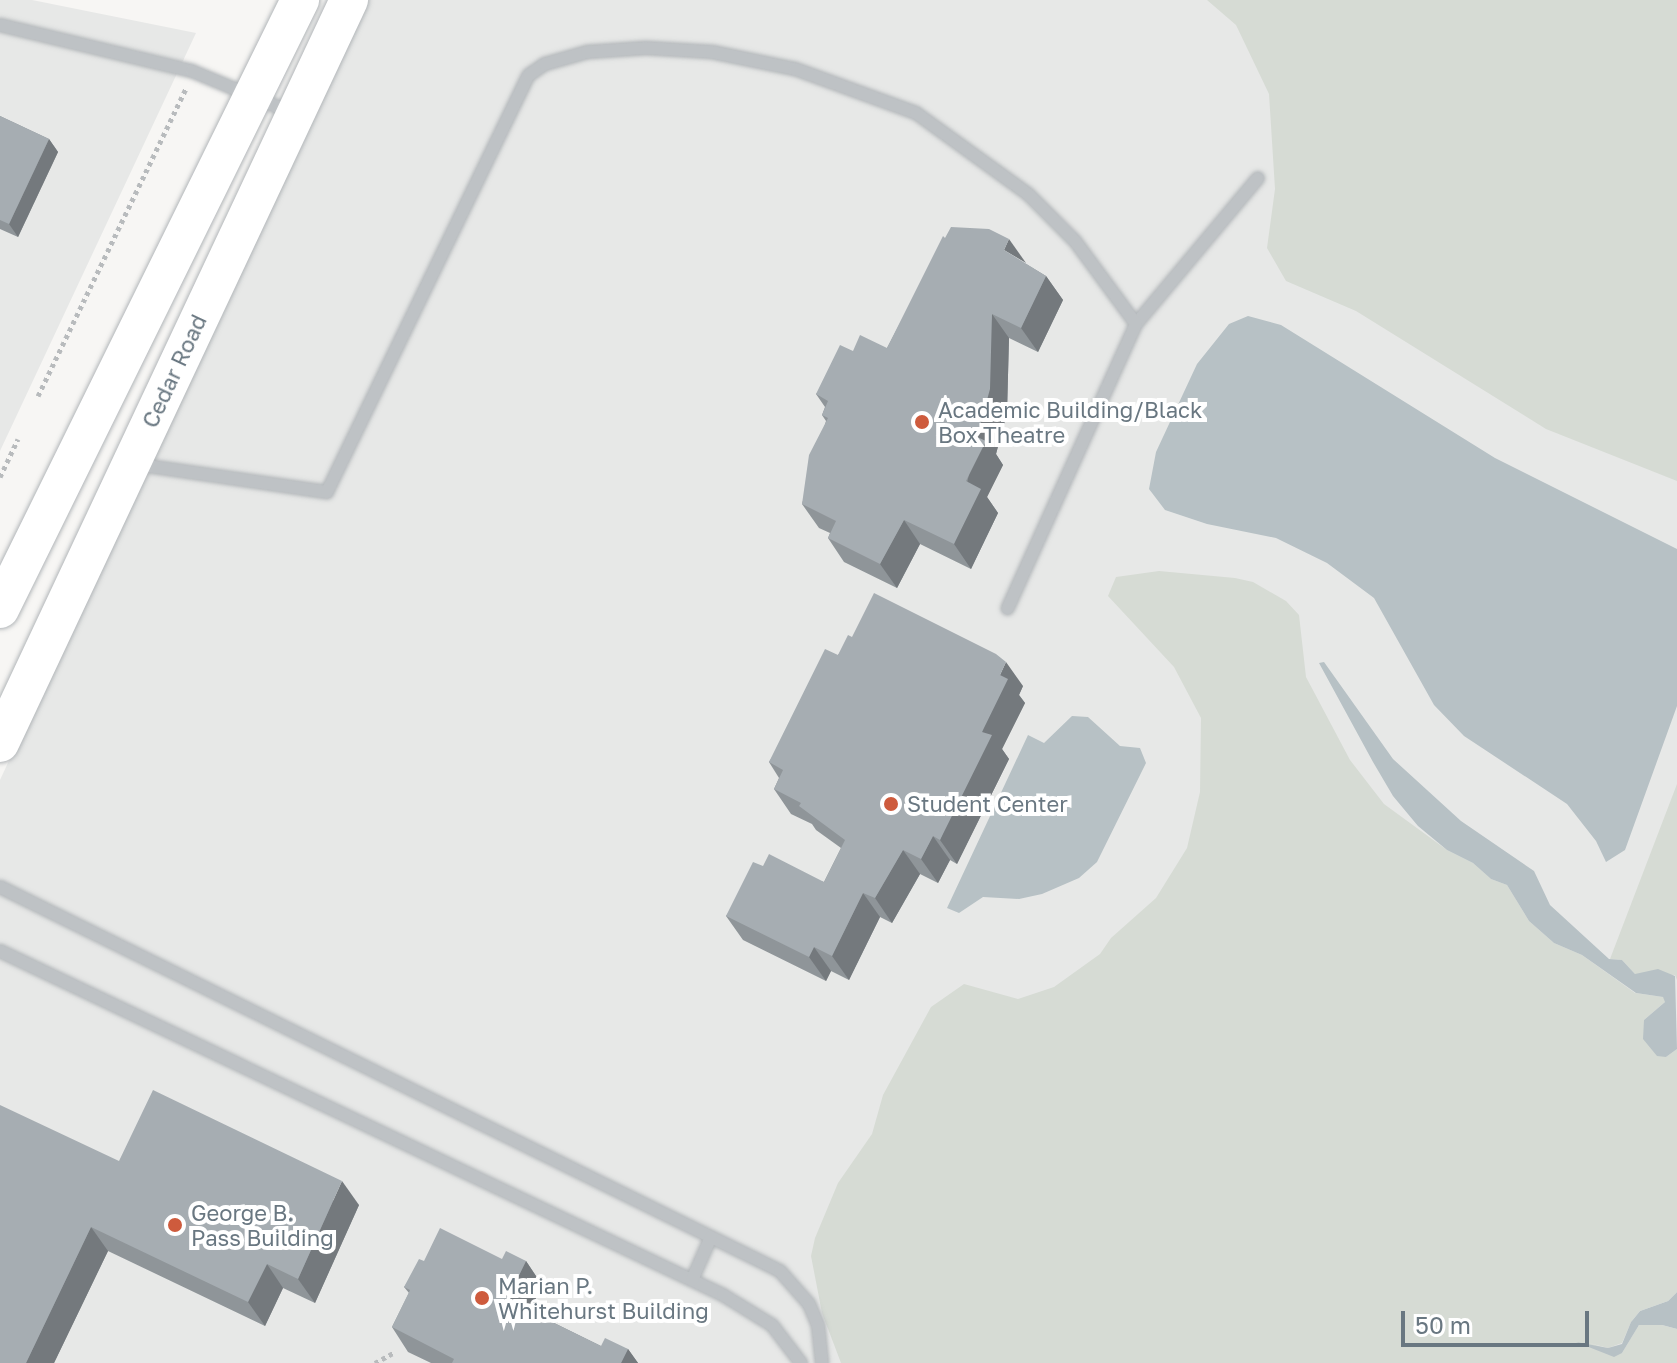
<!DOCTYPE html>
<html>
<head>
<meta charset="utf-8">
<style>
	body { margin:0 }
	#map { position:relative; width:1677px; height:1363px; overflow:hidden; background:#f7f6f4; font-family:"Golos Text",sans-serif }
	div>[style] { position:absolute }
	[style*='--x'] { left:calc(var(--x)*1px); top:calc(var(--y)*1px); width:calc(var(--w)*1px); rotate:calc(var(--a)*1deg) }
	.built>* { inset:0; background:#e7e8e7 }
	.green>* { inset:0; background:#d6dbd4 }
	.water>* { inset:0; background:#b7c1c5 }
	.path>* { height:5px; margin-top:-2.5px; transform-origin:0; background:repeating-linear-gradient(90deg,#b8bbbd 0 4px,transparent 0 8px) }
	.roads { filter:drop-shadow(0 0 2px #b2b6b9) drop-shadow(0 0 2px #b2b6b9) }
	.service>* { height:12px; margin:-6px; padding:0 6px; transform-origin:6px; border-radius:6px; background:#bec2c5 }
	.primary>* { height:38px; margin:-19px; padding:0 19px; transform-origin:19px; border-radius:19px; background:#fff }
	.wall>* { inset:0; background:#8f9599 }
	.shaded-wall>* { inset:0; background:#74797d }
	.building>* { inset:0; background:#a6adb2 }
	.dots>* { width:22px; height:22px; translate:-50% -50%; box-sizing:border-box; border:4px solid #fff; border-radius:50% }
	span { translate:-50% -50%; white-space:nowrap; text-align:center; line-height:1.15; -webkit-text-stroke:8px #fff; paint-order:stroke }
	.street-label { font-size:22px; color:#697781 }
	.poi-label { font-size:22px; color:#697781 }
	.left { translate:0 -50%; text-align:left }
	.scale { position:absolute; left:1401px; top:1311px; width:188px; height:36px; box-sizing:border-box; border:4px solid #697781; border-top:0; padding-left:10px; font-size:24px; line-height:28px; white-space:nowrap; color:#697781; -webkit-text-stroke:6px #fff; paint-order:stroke }
</style>
</head>
<body>
<div id="map">
	<div class="built">
		<div style="clip-path:polygon(0 0,32px 0,196px 33px,0 451px)"></div>
		<div style="clip-path:polygon(369px 0,1677px 0,1677px 1129px,1603px 1294px,1677px 1363px,0 1363px,0 780px,328px 73px)"></div>
	</div>
	<div class="green">
		<div style="clip-path:polygon(1207px 0,1677px 0,1677px 481px,1546px 429px,1356px 311px,1286px 281px,1267px 248px,1275px 189px,1269px 94px,1236px 25px)"></div>
		<div style="clip-path:polygon(1159px 571px,1235px 578px,1253px 582px,1286px 601px,1299px 615px,1306px 677px,1350px 760px,1384px 804px,1447px 850px,1473px 863px,1491px 879px,1507px 885px,1529px 921px,1554px 943px,1582px 955px,1635px 993px,1663px 997px,1666px 1001px,1644px 1020px,1666px 1057px,1677px 1049px,1677px 1292px,1668px 1301px,1640px 1311px,1631px 1322px,1622px 1343px,1608px 1348px,1589px 1343px,1622px 1353px,1639px 1325px,1662px 1325px,1677px 1329px,1677px 1363px,841px 1363px,822px 1313px,811px 1256px,815px 1238px,838px 1183px,872px 1134px,883px 1095px,931px 1007px,964px 984px,1018px 999px,1054px 987px,1100px 954px,1111px 938px,1156px 898px,1187px 848px,1200px 792px,1201px 718px,1174px 667px,1108px 596px,1116px 577px)"></div>
		<div style="clip-path:polygon(1677px 784px,1677px 980px,1675px 975px,1635px 974px,1622px 960px,1610px 959px)"></div>
	</div>
	<div class="water">
		<div style="clip-path:polygon(1248px 316px,1281px 325px,1495px 458px,1677px 549px,1677px 706px,1625px 850px,1606px 862px,1596px 841px,1567px 804px,1464px 736px,1434px 705px,1374px 598px,1327px 563px,1276px 538px,1207px 524px,1165px 510px,1149px 489px,1156px 452px,1197px 364px,1229px 324px)"></div>
		<div style="clip-path:polygon(1324px 662px,1393px 759px,1461px 821px,1534px 871px,1550px 905px,1609px 959px,1622px 960px,1635px 974px,1658px 969px,1675px 976px,1677px 1049px,1666px 1057px,1657px 1056px,1643px 1039px,1644px 1020px,1665px 1002px,1663px 997px,1636px 993px,1582px 955px,1554px 943px,1529px 921px,1507px 885px,1491px 879px,1473px 863px,1447px 850px,1418px 826px,1393px 796px,1373px 762px,1319px 663px)"></div>
		<div style="clip-path:polygon(1072px 716px,1088px 717px,1120px 746px,1140px 748px,1146px 763px,1097px 862px,1079px 878px,1042px 894px,1019px 899px,983px 897px,959px 913px,947px 908px,1028px 735px,1044px 743px)"></div>
		<div style="clip-path:polygon(1677px 1292px,1677px 1329px,1662px 1325px,1639px 1325px,1622px 1353px,1614px 1357px,1576px 1342px,1608px 1348px,1622px 1344px,1631px 1322px,1640px 1311px,1668px 1301px)"></div>
	</div>
	<div class="path">
		<div style="--x:38;--y:396;--w:343;--a:-64.3"></div>
		<div style="--x:0;--y:477;--w:42;--a:-64.7"></div>
		<div style="--x:375;--y:1363;--w:23;--a:-29"></div>
	</div>
	<div class="roads">
		<div class="service">
			<div style="--x:0;--y:25;--w:197;--a:13.5"></div>
			<div style="--x:192;--y:71;--w:106;--a:22.7"></div>
			<div style="--x:1136;--y:324;--w:190;--a:-50.1"></div>
			<div style="--x:134;--y:464;--w:195;--a:8.3"></div>
			<div style="--x:327;--y:492;--w:463;--a:-64.2"></div>
			<div style="--x:529;--y:75;--w:19;--a:-35"></div>
			<div style="--x:545;--y:64;--w:44;--a:-15.9"></div>
			<div style="--x:587;--y:52;--w:59;--a:-3.9"></div>
			<div style="--x:646;--y:48;--w:66;--a:3.5"></div>
			<div style="--x:712;--y:52;--w:85;--a:11.6"></div>
			<div style="--x:795;--y:69;--w:129;--a:20"></div>
			<div style="--x:916;--y:113;--w:138;--a:35.9"></div>
			<div style="--x:1028;--y:194;--w:66;--a:45"></div>
			<div style="--x:1075;--y:241;--w:103;--a:53.7"></div>
			<div style="--x:1136;--y:324;--w:312;--a:114.3"></div>
			<div style="--x:0;--y:887;--w:869;--a:26.21"></div>
			<div style="--x:780;--y:1271;--w:44;--a:48.7"></div>
			<div style="--x:809;--y:1304;--w:23;--a:67"></div>
			<div style="--x:818;--y:1325;--w:38;--a:84"></div>
			<div style="--x:0;--y:951;--w:801;--a:25.44"></div>
			<div style="--x:723;--y:1295;--w:57;--a:31.5"></div>
			<div style="--x:772;--y:1325;--w:48;--a:52.7"></div>
			<div style="--x:692;--y:1280;--w:47;--a:-66.2"></div>
		</div>
		<div class="primary">
			<div style="--x:0;--y:609;--w:679;--a:-63.77"></div>
			<div style="--x:0;--y:743;--w:821;--a:-64.84"></div>
		</div>
	</div>
	<div class="wall">
		<div style="clip-path:polygon(0 116px,49px 139px,58px 152px,18px 237px,0 229px)"></div>
		<div style="clip-path:polygon(945px 238px,1026px 264px,1046px 276px,1063px 300px,1038px 352px,1009px 338px,1007px 413px,996px 454px,1003px 465px,987px 497px,998px 513px,971px 569px,920px 544px,897px 588px,844px 562px,828px 538px,830px 533px,819px 528px,802px 504px,826px 421px,822px 415px,825px 407px,816px 394px,853px 351px,887px 348px)"></div>
		<div style="clip-path:polygon(852px 637px,1023px 686px,1019px 695px,1025px 703px,1002px 749px,1009px 759px,957px 864px,950px 860px,938px 883px,920px 874px,892px 923px,880px 917px,849px 980px,831px 971px,826px 981px,743px 940px,726px 916px,763px 866px,824px 882px,841px 848px,816px 830px,812px 824px,791px 814px,774px 789px,779px 778px,769px 762px,838px 655px)"></div>
		<div style="clip-path:polygon(119px 1161px,359px 1205px,315px 1303px,283px 1288px,265px 1326px,108px 1251px,54px 1363px,0 1363px)"></div>
		<div style="clip-path:polygon(502px 1259px,526px 1261px,542px 1285px,530px 1311px,601px 1346px,628px 1349px,638px 1363px,431px 1363px,408px 1352px,392px 1327px,409px 1293px,404px 1287px,424px 1261px)"></div>
	</div>
	<div class="shaded-wall">
		<div style="clip-path:polygon(49px 139px,58px 152px,18px 237px,9px 224px)"></div>
		<div style="clip-path:polygon(1009px 239px,1026px 263px,1004px 250px)"></div>
		<div style="clip-path:polygon(1046px 276px,1063px 300px,1038px 352px,1021px 328px)"></div>
		<div style="clip-path:polygon(992px 314px,1009px 338px,1007px 413px,996px 454px,1003px 465px,987px 497px,998px 513px,971px 569px,954px 544px,977px 437px)"></div>
		<div style="clip-path:polygon(904px 520px,920px 544px,897px 588px,880px 564px)"></div>
		<div style="clip-path:polygon(1006px 662px,1023px 686px,1019px 695px,1025px 703px,1002px 749px,1009px 759px,957px 864px,940px 840px,982px 732px,1000px 675px)"></div>
		<div style="clip-path:polygon(933px 836px,950px 860px,938px 883px,921px 859px)"></div>
		<div style="clip-path:polygon(903px 850px,920px 874px,892px 923px,875px 898px)"></div>
		<div style="clip-path:polygon(863px 893px,880px 917px,849px 980px,832px 956px)"></div>
		<div style="clip-path:polygon(814px 947px,831px 971px,826px 981px,809px 957px)"></div>
		<div style="clip-path:polygon(342px 1181px,359px 1205px,315px 1303px,298px 1279px)"></div>
		<div style="clip-path:polygon(91px 1227px,108px 1251px,54px 1363px,26px 1363px)"></div>
		<div style="clip-path:polygon(526px 1261px,542px 1285px,524px 1324px,507px 1300px)"></div>
		<div style="clip-path:polygon(267px 1264px,283px 1288px,265px 1326px,248px 1302px)"></div>
		<div style="clip-path:polygon(628px 1349px,638px 1363px,621px 1363px)"></div>
	</div>
	<div class="building">
		<div style="clip-path:polygon(0 116px,49px 139px,9px 224px,0 220px)"></div>
		<div style="clip-path:polygon(951px 227px,989px 229px,1009px 239px,1004px 250px,1046px 276px,1021px 328px,992px 314px,990px 389px,977px 437px,986px 441px,966px 481px,981px 489px,954px 544px,904px 520px,880px 564px,828px 538px,836px 521px,802px 504px,809px 455px,828px 418px,822px 415px,828px 401px,816px 394px,840px 345px,853px 351px,860px 335px,887px 348px,943px 236px,945px 238px)"></div>
		<div style="clip-path:polygon(874px 593px,996px 654px,1006px 662px,1000px 675px,1008px 679px,982px 732px,992px 735px,940px 840px,933px 836px,921px 859px,903px 850px,875px 898px,863px 893px,832px 956px,814px 947px,809px 957px,726px 916px,753px 862px,763px 866px,769px 854px,824px 882px,845px 840px,799px 806px,801px 803px,774px 789px,783px 770px,769px 762px,825px 649px,838px 655px,848px 635px,852px 637px)"></div>
		<div style="clip-path:polygon(153px 1090px,342px 1181px,298px 1279px,267px 1264px,248px 1302px,91px 1227px,26px 1363px,0 1363px,0 1105px,119px 1161px)"></div>
		<div style="clip-path:polygon(440px 1228px,502px 1259px,506px 1251px,526px 1261px,507px 1300px,601px 1346px,605px 1338px,628px 1349px,621px 1363px,452px 1363px,454px 1359px,392px 1327px,410px 1290px,404px 1287px,419px 1259px,424px 1261px)"></div>
	</div>
	<div class="dots">
		<div style="left:922px;top:422px;background:#ce5b3d"></div>
		<div style="left:891px;top:804px;background:#ce5b3d"></div>
		<div style="left:175px;top:1225px;background:#ce5b3d"></div>
		<div style="left:482px;top:1298px;background:#ce5b3d"></div>
	</div>
	<div class="street-label">
		<span style="left:174px;top:371px;rotate:-65deg">Cedar Road</span>
	</div>
	<div class="poi-label">
		<span class="left" style="left:938px;top:422px">Academic Building/Black<br>Box Theatre</span>
		<span class="left" style="left:907px;top:804px">Student Center</span>
		<span class="left" style="left:191px;top:1225px">George B.<br>Pass Building</span>
		<span class="left" style="left:498px;top:1298px">Marian P.<br>Whitehurst Building</span>
	</div>
	<div class="scale">50 m</div>
</div>
</body>
</html>
